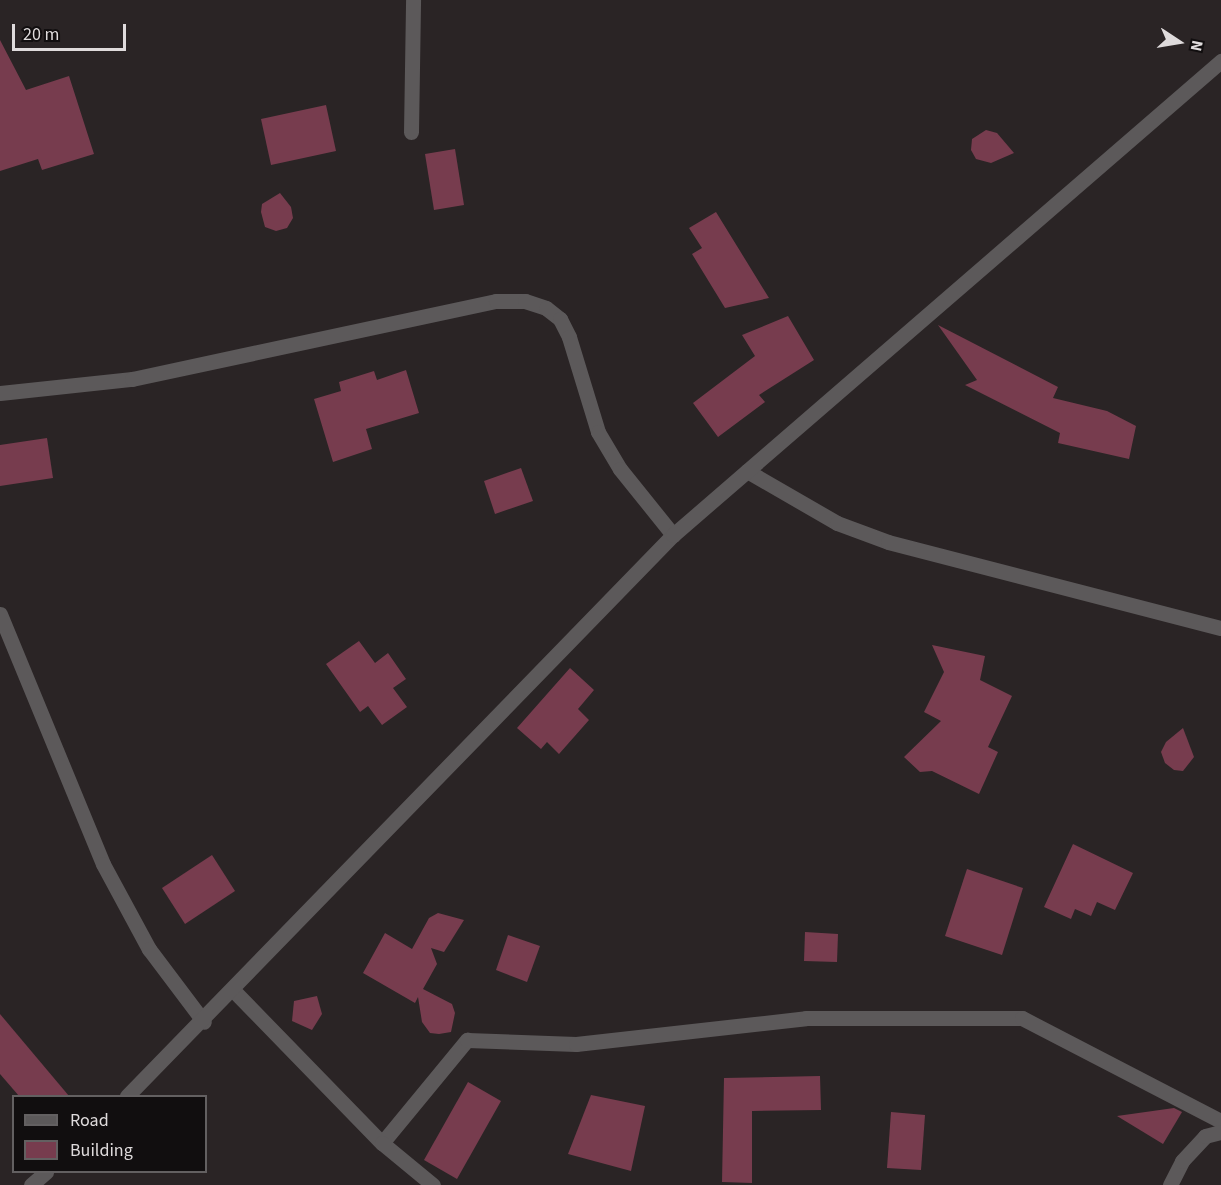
<!DOCTYPE html>
<html>
<head>
<meta charset="utf-8">
<style>
	body { margin:0 }
	#map { position:relative; width:1221px; height:1185px; overflow:hidden; background:#2a2425; font-family:"Source Sans 3",sans-serif }
	div>[style] { position:absolute }
	[style*='--x'] { left:calc(var(--x)*1px); top:calc(var(--y)*1px); width:calc(var(--w)*1px); rotate:calc(var(--a)*1deg) }
	.building>* { inset:0; background:#773c4e }
	.minor>* { height:15px; margin:-7.5px; padding:0 7.5px; transform-origin:7.5px; border-radius:7.5px; background:#5c595a }
	span { translate:-50% -50%; white-space:nowrap; text-align:center; line-height:1.15; -webkit-text-stroke:6px #110e0f; paint-order:stroke }
	.legend { position:absolute; left:12px; top:1095px; width:195px; height:78px; box-sizing:border-box; background:#110e0f; border:2px solid #636061; margin:0; padding:8px 10px; list-style:none; font-size:18px; color:#dfdbdc }
	.legend li { display:flex; align-items:center; gap:12px; height:30px }
	.legend b { width:30px; border:2px solid #636061 }
	.north { position:absolute; left:1149px; top:12px; width:60px; height:60px; -webkit-text-stroke:4px #110e0f; paint-order:stroke; rotate:102deg; font-size:16px; font-weight:700; line-height:24px; text-align:center; color:#dfdbdc }
	.north::after { content:''; display:block; margin:auto; width:21px; height:27px; background:#dfdbdc; clip-path:polygon(50% 0,100% 100%,50% 72%,0 100%) }
	.scale { position:absolute; left:12px; top:24px; width:114px; height:27px; box-sizing:border-box; border:3px solid #dfdbdc; border-top:0; padding-left:8px; font-size:18px; line-height:21px; white-space:nowrap; color:#dfdbdc; -webkit-text-stroke:4px #110e0f; paint-order:stroke }
</style>
</head>
<body>
<div id="map">
	<div class="building">
		<div style="clip-path:polygon(0 40px,26px 90px,69px 76px,94px 154px,42px 170px,38px 159px,0 171px)"></div>
		<div style="clip-path:polygon(326px 105px,336px 151px,271px 165px,261px 119px)"></div>
		<div style="clip-path:polygon(986px 130px,997px 133px,1014px 153px,991px 163px,976px 159px,971px 150px,972px 139px)"></div>
		<div style="clip-path:polygon(455px 149px,464px 205px,434px 210px,425px 154px)"></div>
		<div style="clip-path:polygon(280px 193px,291px 207px,293px 218px,287px 228px,276px 231px,265px 227px,261px 212px,262px 204px)"></div>
		<div style="clip-path:polygon(716px 212px,769px 298px,725px 308px,692px 254px,702px 248px,689px 228px)"></div>
		<div style="clip-path:polygon(788px 316px,814px 360px,759px 395px,765px 402px,718px 437px,693px 403px,755px 356px,742px 335px)"></div>
		<div style="clip-path:polygon(938px 325px,1058px 387px,1053px 398px,1107px 411px,1136px 426px,1129px 459px,1058px 443px,1060px 433px,965px 385px,977px 380px)"></div>
		<div style="clip-path:polygon(406px 370px,419px 413px,366px 429px,372px 449px,333px 462px,314px 399px,341px 391px,339px 382px,374px 371px,377px 380px)"></div>
		<div style="clip-path:polygon(47px 438px,53px 478px,0 486px,0 445px)"></div>
		<div style="clip-path:polygon(521px 468px,533px 501px,495px 514px,484px 481px)"></div>
		<div style="clip-path:polygon(359px 641px,375px 663px,388px 653px,406px 679px,393px 688px,407px 707px,382px 725px,368px 706px,360px 712px,326px 664px)"></div>
		<div style="clip-path:polygon(932px 645px,985px 656px,980px 680px,1012px 696px,988px 747px,998px 752px,979px 794px,932px 771px,920px 772px,904px 757px,941px 721px,924px 712px,944px 672px)"></div>
		<div style="clip-path:polygon(570px 668px,594px 690px,578px 709px,589px 720px,559px 754px,547px 742px,541px 749px,517px 728px)"></div>
		<div style="clip-path:polygon(1183px 728px,1194px 757px,1183px 771px,1174px 770px,1165px 763px,1161px 752px,1166px 742px)"></div>
		<div style="clip-path:polygon(1073px 844px,1133px 873px,1115px 910px,1097px 902px,1091px 916px,1075px 909px,1071px 919px,1044px 907px)"></div>
		<div style="clip-path:polygon(212px 855px,235px 891px,185px 924px,162px 888px)"></div>
		<div style="clip-path:polygon(967px 869px,1023px 888px,1002px 955px,945px 936px)"></div>
		<div style="clip-path:polygon(438px 913px,464px 920px,444px 952px,431px 948px,437px 964px,423px 989px,452px 1004px,455px 1013px,451px 1032px,439px 1034px,430px 1033px,422px 1022px,418px 997px,415px 1003px,363px 973px,385px 933px,412px 949px,429px 918px)"></div>
		<div style="clip-path:polygon(805px 932px,838px 934px,837px 962px,804px 961px)"></div>
		<div style="clip-path:polygon(508px 935px,540px 946px,527px 982px,496px 970px)"></div>
		<div style="clip-path:polygon(317px 996px,322px 1014px,312px 1030px,292px 1021px,294px 1001px)"></div>
		<div style="clip-path:polygon(0 1014px,69px 1096px,19px 1096px,0 1074px)"></div>
		<div style="clip-path:polygon(820px 1076px,821px 1110px,752px 1111px,752px 1183px,722px 1182px,724px 1078px)"></div>
		<div style="clip-path:polygon(468px 1082px,501px 1101px,457px 1179px,424px 1160px)"></div>
		<div style="clip-path:polygon(591px 1095px,645px 1106px,631px 1171px,568px 1154px)"></div>
		<div style="clip-path:polygon(1174px 1108px,1182px 1112px,1163px 1144px,1117px 1116px)"></div>
		<div style="clip-path:polygon(891px 1112px,925px 1115px,921px 1170px,887px 1168px)"></div>
	</div>
	<div class="minor">
		<div style="--x:411;--y:132;--w:132;--a:-89.1"></div>
		<div style="--x:0;--y:393;--w:133;--a:-6.1"></div>
		<div style="--x:132;--y:379;--w:372;--a:-12.1"></div>
		<div style="--x:496;--y:301;--w:29;--a:0"></div>
		<div style="--x:525;--y:301;--w:22;--a:18"></div>
		<div style="--x:546;--y:308;--w:18;--a:38"></div>
		<div style="--x:560;--y:319;--w:20;--a:63"></div>
		<div style="--x:569;--y:337;--w:99;--a:73"></div>
		<div style="--x:598;--y:432;--w:43;--a:59.3"></div>
		<div style="--x:620;--y:469;--w:85;--a:51.2"></div>
		<div style="--x:747;--y:471;--w:104;--a:30"></div>
		<div style="--x:837;--y:523;--w:54;--a:20.4"></div>
		<div style="--x:888;--y:542;--w:344;--a:14.5"></div>
		<div style="--x:0;--y:614;--w:270;--a:67.6"></div>
		<div style="--x:103;--y:864;--w:97;--a:61.6"></div>
		<div style="--x:149;--y:949;--w:91;--a:53"></div>
		<div style="--x:234;--y:991;--w:212;--a:45.8"></div>
		<div style="--x:382;--y:1143;--w:134;--a:-50.5"></div>
		<div style="--x:467;--y:1040;--w:109;--a:2.1"></div>
		<div style="--x:576;--y:1044;--w:231;--a:-6.4"></div>
		<div style="--x:806;--y:1018;--w:216;--a:0"></div>
		<div style="--x:1022;--y:1018;--w:224;--a:27.4"></div>
		<div style="--x:127;--y:1096;--w:783;--a:-45.78"></div>
		<div style="--x:673;--y:535;--w:725;--a:-40.86"></div>
		<div style="--x:382;--y:1143;--w:66;--a:39.5"></div>
		<div style="--x:31;--y:1185;--w:20;--a:-41"></div>
		<div style="--x:1170;--y:1185;--w:27;--a:-63"></div>
		<div style="--x:1182;--y:1161;--w:34;--a:-47"></div>
		<div style="--x:1205;--y:1136;--w:16;--a:-14"></div>
	</div>
	<ul class="legend">
	<li><b style="height:8px;background:#5c595a"></b>Road</li>
	<li><b style="height:16px;background:#773c4e"></b>Building</li>
	</ul>
	<div class="north">N</div>
	<div class="scale">20 m</div>
</div>
</body>
</html>
